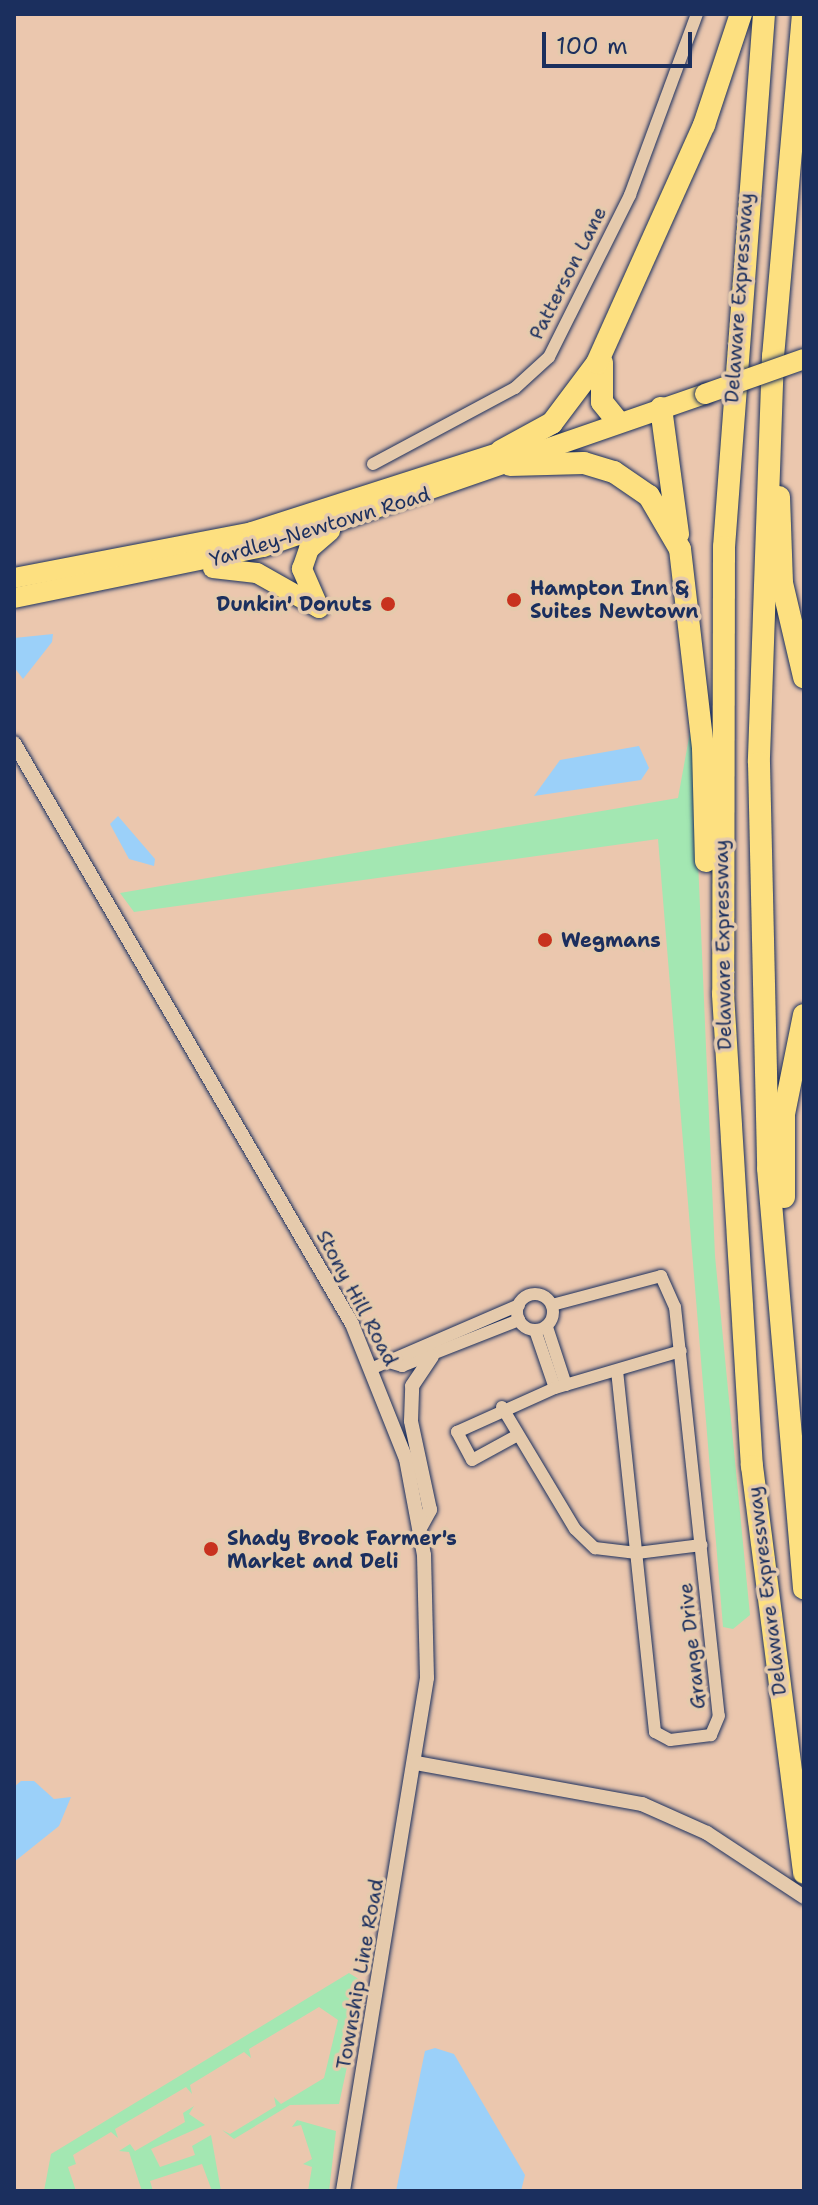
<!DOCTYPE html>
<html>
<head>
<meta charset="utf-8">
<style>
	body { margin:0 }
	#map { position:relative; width:818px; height:2205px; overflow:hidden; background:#ebc7ae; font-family:"Shantell Sans",sans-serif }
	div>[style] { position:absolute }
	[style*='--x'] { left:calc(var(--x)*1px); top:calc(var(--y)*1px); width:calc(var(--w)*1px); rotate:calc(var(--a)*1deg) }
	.green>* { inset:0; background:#a3e7b2 }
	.water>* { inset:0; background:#9bd0f9 }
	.roads { filter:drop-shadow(0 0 2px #1b2f5e) drop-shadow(0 0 2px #1b2f5e) }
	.minor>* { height:12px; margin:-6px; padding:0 6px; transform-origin:6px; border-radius:6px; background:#e5caac }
	.minor>.ring { margin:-6px; padding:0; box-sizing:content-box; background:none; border:12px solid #e5caac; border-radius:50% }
	.tertiary>* { height:14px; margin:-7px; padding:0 7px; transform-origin:7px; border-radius:7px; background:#e5caac }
	.trunk>* { height:20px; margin:-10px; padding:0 10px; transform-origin:10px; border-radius:10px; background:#fde080 }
	.motorway>* { height:22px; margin:-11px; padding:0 11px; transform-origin:11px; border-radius:11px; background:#fde080 }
	.bridges { filter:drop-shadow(0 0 2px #1b2f5e) drop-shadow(0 0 2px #1b2f5e) }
	.trunk-bridge>* { height:20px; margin:-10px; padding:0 10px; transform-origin:10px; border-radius:10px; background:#fde080 }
	.dots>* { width:22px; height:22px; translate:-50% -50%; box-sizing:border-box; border:4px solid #e5caac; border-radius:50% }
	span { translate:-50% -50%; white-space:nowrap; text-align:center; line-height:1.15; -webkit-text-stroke:7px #e5caac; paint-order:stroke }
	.street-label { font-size:20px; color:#1b2f5e }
	.poi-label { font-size:20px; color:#1b2f5e; font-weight:700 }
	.left { translate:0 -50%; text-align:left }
	.right { translate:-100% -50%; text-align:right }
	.frame { position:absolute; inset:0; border:16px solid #1b2f5e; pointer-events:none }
	.scale { position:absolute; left:542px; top:32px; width:150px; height:36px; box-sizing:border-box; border:4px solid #1b2f5e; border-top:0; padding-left:10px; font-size:24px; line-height:28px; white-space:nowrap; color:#1b2f5e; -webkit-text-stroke:6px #e5caac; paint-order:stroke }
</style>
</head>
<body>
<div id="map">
	<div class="green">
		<div style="clip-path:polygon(692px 721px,715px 1256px,750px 1615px,733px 1629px,723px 1627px,658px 839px,134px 912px,120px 893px,678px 798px)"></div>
		<div style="clip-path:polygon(349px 1973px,365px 1983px,339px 2104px,290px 2105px,234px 2139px,222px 2130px,230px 2134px,276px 2106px,274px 2097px,281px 2104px,324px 2078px,338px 2020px,319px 2007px,249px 2049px,251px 2058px,244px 2052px,190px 2085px,192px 2094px,186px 2087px,115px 2129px,118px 2138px,111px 2132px,73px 2155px,76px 2164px,68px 2167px,76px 2191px,44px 2191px,51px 2154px)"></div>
		<div style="clip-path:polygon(194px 2106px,189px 2114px,205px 2125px,151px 2149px,160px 2167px,195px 2155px,192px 2146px,211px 2135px,221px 2191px,212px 2191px,202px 2164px,150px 2181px,153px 2191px,142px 2191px,129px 2152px,119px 2151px,130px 2144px,135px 2151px,185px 2122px,183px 2113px)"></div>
		<div style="clip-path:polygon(297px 2120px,336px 2131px,329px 2191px,308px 2191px,312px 2167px,303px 2164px,312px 2159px,301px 2125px,292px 2127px)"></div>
	</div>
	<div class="water">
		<div style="clip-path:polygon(53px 634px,52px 642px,23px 679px,14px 667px,14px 638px)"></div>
		<div style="clip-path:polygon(639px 746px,649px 768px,641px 780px,534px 796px,560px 760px)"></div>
		<div style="clip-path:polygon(118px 816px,155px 859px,154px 866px,129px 859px,110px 824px)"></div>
		<div style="clip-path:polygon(21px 1781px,34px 1781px,54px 1799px,71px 1797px,59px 1826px,14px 1862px,14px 1787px)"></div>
		<div style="clip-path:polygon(435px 2048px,454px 2054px,525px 2175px,521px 2191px,396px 2191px,425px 2051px)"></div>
	</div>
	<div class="roads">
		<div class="minor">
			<div style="--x:373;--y:464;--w:161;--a:-28.2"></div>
			<div style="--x:515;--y:388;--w:46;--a:-42.4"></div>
			<div style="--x:549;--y:357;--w:181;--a:-63.4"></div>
			<div style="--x:630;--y:195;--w:193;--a:-69.7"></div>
			<div class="ring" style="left:517px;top:1294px;width:24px;height:24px"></div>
			<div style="--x:552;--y:1305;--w:113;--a:-14.9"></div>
			<div style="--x:661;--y:1276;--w:34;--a:66"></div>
			<div style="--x:675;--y:1307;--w:411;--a:83.9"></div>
			<div style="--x:719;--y:1716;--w:21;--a:113"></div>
			<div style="--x:711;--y:1735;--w:41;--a:173"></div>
			<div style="--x:670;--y:1740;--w:17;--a:-152"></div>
			<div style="--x:655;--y:1732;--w:363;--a:-96"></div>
			<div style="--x:547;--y:1327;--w:61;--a:71.9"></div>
			<div style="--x:535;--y:1330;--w:61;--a:71"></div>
			<div style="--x:389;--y:1362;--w:14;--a:17"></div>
			<div style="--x:402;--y:1366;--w:126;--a:-21.5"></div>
			<div style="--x:373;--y:1368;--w:159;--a:-23.3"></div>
			<div style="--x:502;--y:1407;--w:142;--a:59.1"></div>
			<div style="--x:575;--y:1529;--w:28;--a:44"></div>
			<div style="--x:595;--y:1548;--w:42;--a:6.8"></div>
			<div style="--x:637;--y:1553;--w:65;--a:-7"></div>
			<div style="--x:516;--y:1436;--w:50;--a:151.4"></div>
			<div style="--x:472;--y:1460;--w:32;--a:-118"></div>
			<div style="--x:457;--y:1432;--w:107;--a:-24.2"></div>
			<div style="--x:555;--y:1388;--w:131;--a:-16.4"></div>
		</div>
		<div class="tertiary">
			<div style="--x:14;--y:743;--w:672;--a:59.81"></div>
			<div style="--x:352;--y:1324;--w:145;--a:68.2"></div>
			<div style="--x:406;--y:1459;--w:98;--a:79.4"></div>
			<div style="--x:424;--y:1555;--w:123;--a:88.6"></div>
			<div style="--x:427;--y:1678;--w:520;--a:99.3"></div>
			<div style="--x:420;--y:1528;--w:21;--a:-61"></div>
			<div style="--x:430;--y:1510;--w:91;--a:-102.1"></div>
			<div style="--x:411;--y:1421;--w:35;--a:-88"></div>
			<div style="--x:412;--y:1386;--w:36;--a:-56"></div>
			<div style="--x:416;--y:1763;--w:230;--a:10.3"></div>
			<div style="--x:642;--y:1804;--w:71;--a:24"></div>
			<div style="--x:707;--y:1833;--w:116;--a:33.4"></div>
		</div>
		<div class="trunk">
			<div style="--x:213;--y:568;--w:44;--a:6.5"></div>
			<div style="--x:257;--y:573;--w:71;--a:29.4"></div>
			<div style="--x:14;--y:578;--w:242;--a:-10.9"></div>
			<div style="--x:252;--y:532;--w:277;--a:-17.8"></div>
			<div style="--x:14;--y:598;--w:254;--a:-11.6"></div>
			<div style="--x:263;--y:547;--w:468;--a:-19.1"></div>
			<div style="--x:319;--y:608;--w:43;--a:-113.6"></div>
			<div style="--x:302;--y:569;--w:21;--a:-71"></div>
			<div style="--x:309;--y:549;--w:28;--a:-41"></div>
		</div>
		<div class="motorway">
			<div style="--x:764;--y:14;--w:534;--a:94.29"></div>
			<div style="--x:724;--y:547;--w:447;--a:90.1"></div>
			<div style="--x:723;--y:994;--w:473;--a:86.5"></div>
			<div style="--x:752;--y:1466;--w:410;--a:82.7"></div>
			<div style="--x:803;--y:14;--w:343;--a:95"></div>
			<div style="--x:773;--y:356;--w:407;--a:92"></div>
			<div style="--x:759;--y:763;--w:405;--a:88.7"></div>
			<div style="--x:768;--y:1168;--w:422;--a:85.1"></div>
			<div style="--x:602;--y:363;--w:39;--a:90"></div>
			<div style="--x:602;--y:402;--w:26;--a:51"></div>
			<div style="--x:661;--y:408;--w:127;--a:82.3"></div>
			<div style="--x:501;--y:451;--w:58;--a:-28.8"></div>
			<div style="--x:552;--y:423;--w:75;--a:-53.1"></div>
			<div style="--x:597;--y:363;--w:261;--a:-65.8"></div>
			<div style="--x:704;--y:125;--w:117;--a:-71.6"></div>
			<div style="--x:510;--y:465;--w:74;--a:-1.5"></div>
			<div style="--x:584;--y:463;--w:31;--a:17"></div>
			<div style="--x:614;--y:472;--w:42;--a:34.4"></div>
			<div style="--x:649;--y:496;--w:61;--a:59.7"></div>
			<div style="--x:680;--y:549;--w:200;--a:83.4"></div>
			<div style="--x:703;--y:748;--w:113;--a:88.5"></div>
			<div style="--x:779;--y:497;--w:86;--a:88"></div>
			<div style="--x:782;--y:583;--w:97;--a:76.8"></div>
			<div style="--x:784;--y:1197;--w:83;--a:-90"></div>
			<div style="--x:784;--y:1114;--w:101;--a:-78.6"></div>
		</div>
	</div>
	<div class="bridges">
		<div class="trunk-bridge">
			<div style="--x:705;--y:394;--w:105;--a:-19.5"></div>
		</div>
	</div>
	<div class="dots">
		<div style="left:514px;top:600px;background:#c8321e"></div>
		<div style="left:388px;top:604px;background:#c8321e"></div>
		<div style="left:545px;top:940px;background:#c8321e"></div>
		<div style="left:211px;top:1549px;background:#c8321e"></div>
	</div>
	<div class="street-label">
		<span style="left:568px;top:273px;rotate:-63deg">Patterson Lane</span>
		<span style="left:739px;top:298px;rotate:-86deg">Delaware Expressway</span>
		<span style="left:320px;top:527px;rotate:-17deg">Yardley-Newtown Road</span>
		<span style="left:723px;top:945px;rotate:-91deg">Delaware Expressway</span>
		<span style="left:357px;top:1298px;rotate:62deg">Stony Hill Road</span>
		<span style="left:767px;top:1591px;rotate:-97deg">Delaware Expressway</span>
		<span style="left:692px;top:1646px;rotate:-96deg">Grange Drive</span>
		<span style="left:360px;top:1974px;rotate:-80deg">Township Line Road</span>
	</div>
	<div class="poi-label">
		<span class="left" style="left:530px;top:600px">Hampton Inn &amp;<br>Suites Newtown</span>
		<span class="right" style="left:372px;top:604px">Dunkin' Donuts</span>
		<span class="left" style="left:561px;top:940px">Wegmans</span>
		<span class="left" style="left:227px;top:1550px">Shady Brook Farmer's<br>Market and Deli</span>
	</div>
	<div class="frame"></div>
	<div class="scale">100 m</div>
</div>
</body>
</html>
